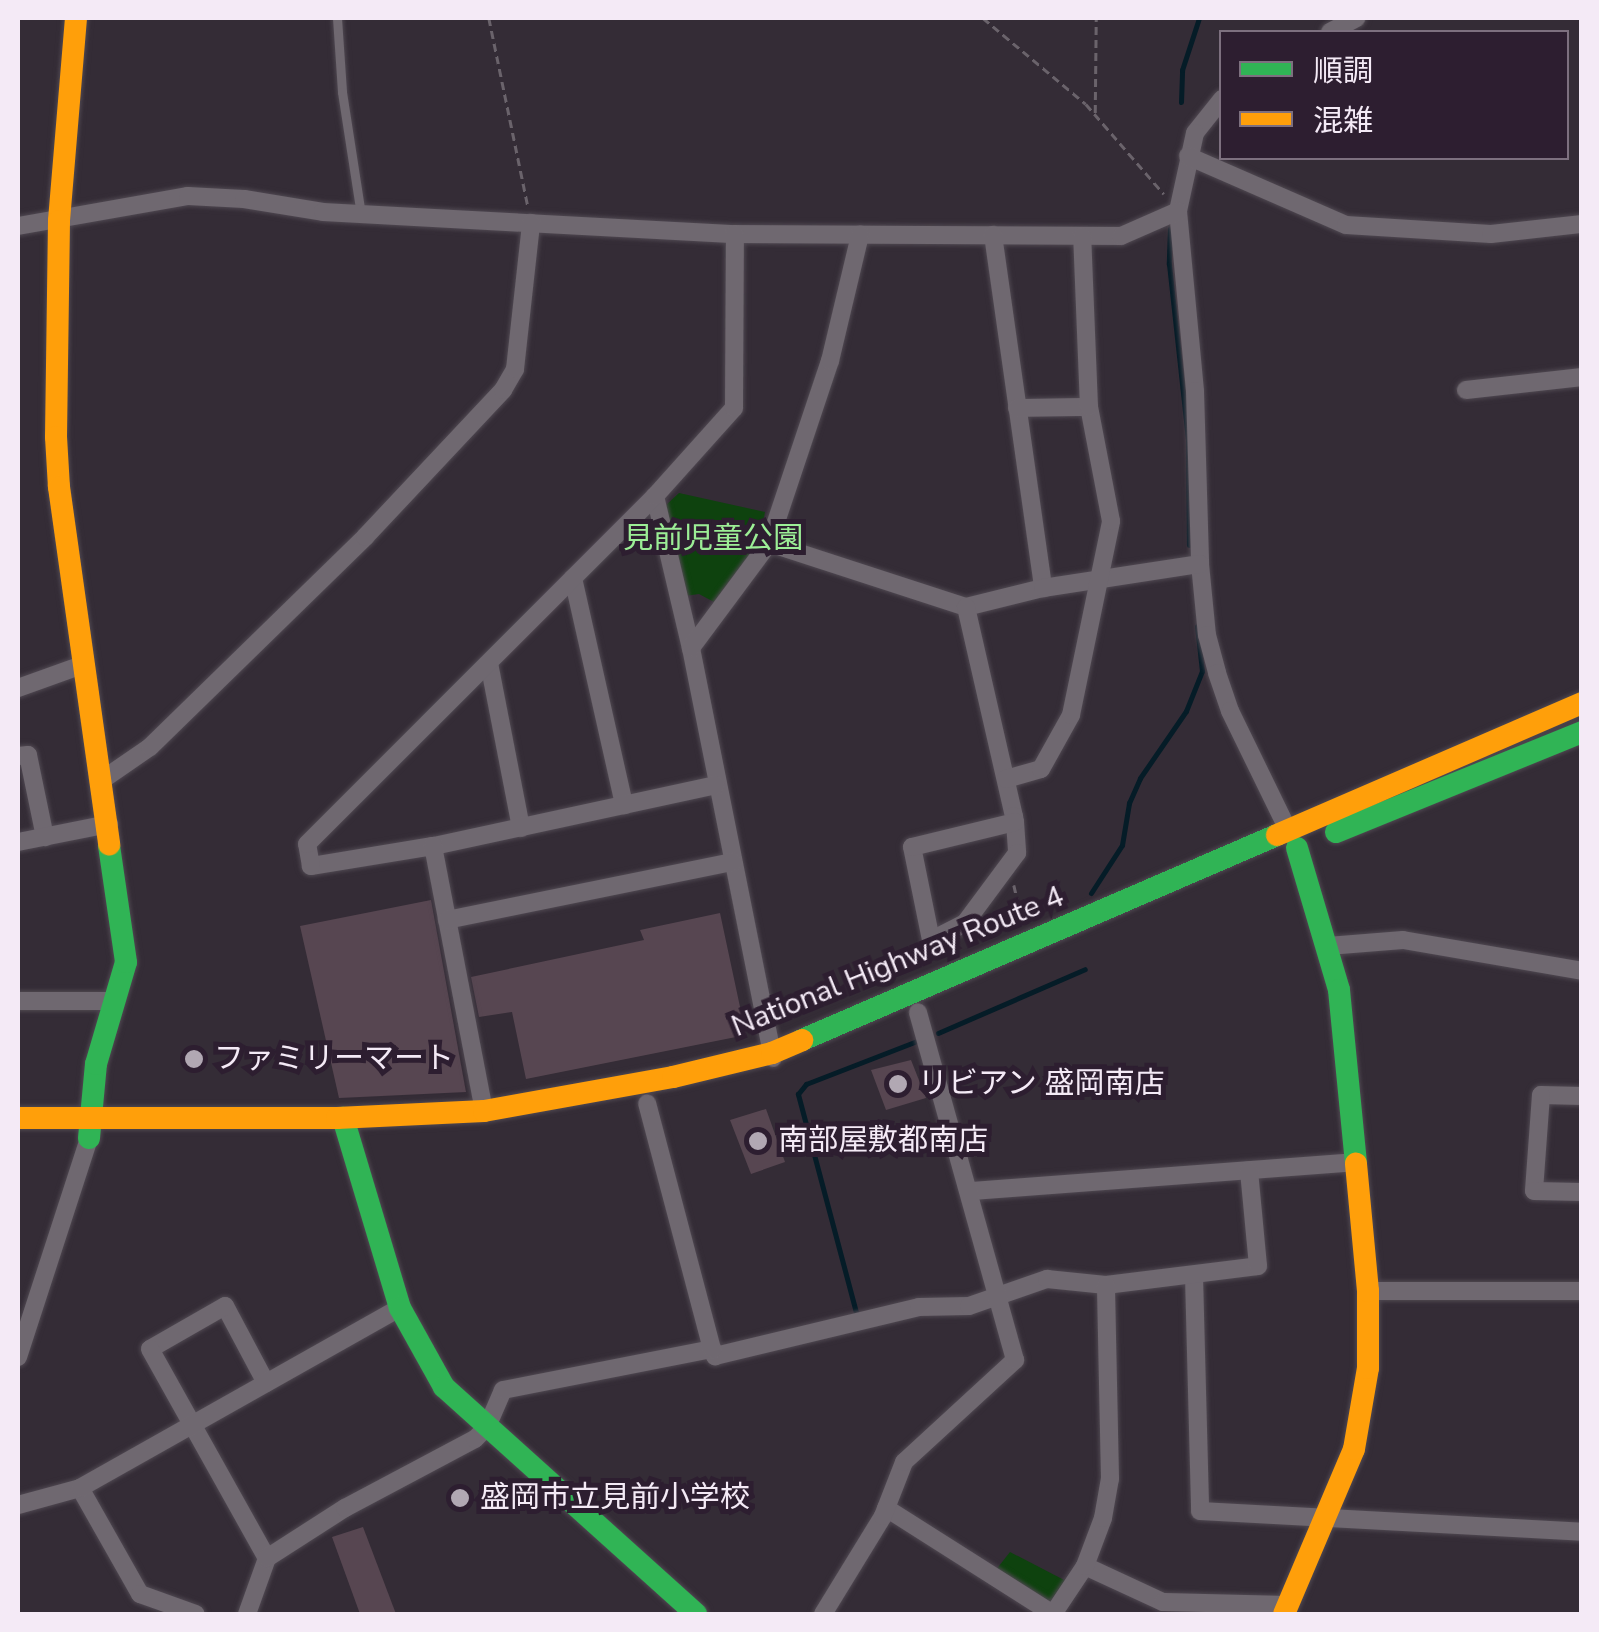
<!DOCTYPE html>
<html>
<head>
<meta charset="utf-8">
<style>
	body { margin:0 }
	#map { position:relative; width:1599px; height:1632px; overflow:hidden; background:#342c36; font-family:"Nunito Sans","Noto Sans JP",sans-serif }
	div>[style] { position:absolute }
	[style*='--x'] { left:calc(var(--x)*1px); top:calc(var(--y)*1px); width:calc(var(--w)*1px); rotate:calc(var(--a)*1deg) }
	.green>* { inset:0; background:#0e420e }
	.stream>* { height:5px; margin:-2.5px; padding:0 2.5px; transform-origin:2.5px; border-radius:2.5px; background:#051c27 }
	.building>* { inset:0; background:#574651 }
	.path>* { height:2.5px; margin-top:-1.25px; transform-origin:0; background:repeating-linear-gradient(90deg,#6a636b 0 8px,transparent 0 13px) }
	.roads { filter:drop-shadow(0 0 2px #4f4851) drop-shadow(0 0 2px #4f4851) }
	.lane>* { height:9px; margin:-4.5px; padding:0 4.5px; transform-origin:4.5px; border-radius:4.5px; background:#6f6870 }
	.street>* { height:18px; margin:-9px; padding:0 9px; transform-origin:9px; border-radius:9px; background:#6f6870 }
	.fast>* { height:22px; margin:-11px; padding:0 11px; transform-origin:11px; border-radius:11px; background:#30b455 }
	.slow>* { height:22px; margin:-11px; padding:0 11px; transform-origin:11px; border-radius:11px; background:#ff9f0a }
	.dots>* { width:28px; height:28px; translate:-50% -50%; box-sizing:border-box; border:5px solid #2d1e30; border-radius:50% }
	span { translate:-50% -50%; white-space:nowrap; text-align:center; line-height:1.15; -webkit-text-stroke:10px #2d1e30; paint-order:stroke }
	.park-label { font-size:30px; color:#9cee96 }
	.street-label { font-size:30px; color:#f4eaf6 }
	.poi-label { font-size:30px; color:#f4eaf6 }
	.left { translate:0 -50%; text-align:left }
	.frame { position:absolute; inset:0; border:20px solid #f4eaf6; pointer-events:none }
	.legend { position:absolute; left:1219px; top:30px; width:350px; height:130px; box-sizing:border-box; background:#2d1e30; border:2px solid #7d707f; margin:0; padding:12px 18px; list-style:none; font-size:30px; color:#f4eaf6 }
	.legend li { display:flex; align-items:center; gap:20px; height:50px }
	.legend b { width:50px; border:2px solid #7d707f }
</style>
</head>
<body>
<div id="map">
	<div class="green">
		<div style="clip-path:polygon(679px 493px,765px 512px,760px 540px,714px 602px,699px 594px,685px 596px,665px 506px)"></div>
		<div style="clip-path:polygon(1010px 1552px,1068px 1582px,1050px 1606px,995px 1571px)"></div>
	</div>
	<div class="stream">
		<div style="--x:1181;--y:102;--w:32;--a:-88"></div>
		<div style="--x:1182;--y:70;--w:55;--a:-71.9"></div>
		<div style="--x:1170;--y:228;--w:36;--a:92"></div>
		<div style="--x:1169;--y:264;--w:175;--a:83.8"></div>
		<div style="--x:1188;--y:438;--w:107;--a:89.5"></div>
		<div style="--x:1091;--y:893;--w:57;--a:-57.1"></div>
		<div style="--x:1122;--y:845;--w:43;--a:-80.5"></div>
		<div style="--x:1129;--y:803;--w:27;--a:-66"></div>
		<div style="--x:1140;--y:778;--w:81;--a:-55.5"></div>
		<div style="--x:1186;--y:711;--w:43;--a:-68.2"></div>
		<div style="--x:1202;--y:671;--w:45;--a:-96.3"></div>
		<div style="--x:938;--y:1033;--w:160;--a:-23.5"></div>
		<div style="--x:857;--y:1316;--w:230;--a:-104.9"></div>
		<div style="--x:798;--y:1094;--w:13;--a:-51"></div>
		<div style="--x:806;--y:1084;--w:119;--a:-21.2"></div>
	</div>
	<div class="building">
		<div style="clip-path:polygon(431px 900px,466px 1092px,339px 1098px,300px 926px)"></div>
		<div style="clip-path:polygon(720px 913px,746px 1035px,526px 1079px,512px 1012px,479px 1017px,471px 977px,644px 940px,640px 930px)"></div>
		<div style="clip-path:polygon(911px 1060px,926px 1098px,886px 1110px,871px 1070px)"></div>
		<div style="clip-path:polygon(766px 1109px,785px 1162px,751px 1174px,730px 1120px)"></div>
		<div style="clip-path:polygon(363px 1527px,396px 1614px,360px 1614px,332px 1537px)"></div>
	</div>
	<div class="path">
		<div style="--x:489;--y:18;--w:193;--a:78.3"></div>
		<div style="--x:983;--y:18;--w:134;--a:39.9"></div>
		<div style="--x:1086;--y:104;--w:119;--a:49.1"></div>
		<div style="--x:1095;--y:113;--w:95;--a:-89.4"></div>
		<div style="--x:1014;--y:885;--w:32;--a:77"></div>
	</div>
	<div class="roads">
		<div class="lane">
			<div style="--x:337;--y:18;--w:74;--a:86.1"></div>
			<div style="--x:342;--y:92;--w:124;--a:81.2"></div>
		</div>
		<div class="street">
			<div style="--x:1330;--y:32;--w:30;--a:-28"></div>
			<div style="--x:1222;--y:99;--w:43;--a:128.5"></div>
			<div style="--x:1195;--y:133;--w:80;--a:102.3"></div>
			<div style="--x:1178;--y:211;--w:181;--a:84.6"></div>
			<div style="--x:1195;--y:391;--w:173;--a:88.3"></div>
			<div style="--x:1200;--y:564;--w:71;--a:84.4"></div>
			<div style="--x:1207;--y:635;--w:39;--a:75"></div>
			<div style="--x:1217;--y:673;--w:40;--a:71.1"></div>
			<div style="--x:1230;--y:711;--w:137;--a:64"></div>
			<div style="--x:1188;--y:156;--w:172;--a:23.6"></div>
			<div style="--x:1346;--y:225;--w:145;--a:3.6"></div>
			<div style="--x:1491;--y:234;--w:92;--a:-6.3"></div>
			<div style="--x:18;--y:226;--w:173;--a:-10"></div>
			<div style="--x:188;--y:196;--w:56;--a:3.1"></div>
			<div style="--x:244;--y:199;--w:80;--a:9.3"></div>
			<div style="--x:323;--y:212;--w:413;--a:3.1"></div>
			<div style="--x:735;--y:234;--w:386;--a:0.3"></div>
			<div style="--x:1121;--y:236;--w:62;--a:-23.7"></div>
			<div style="--x:993;--y:235;--w:357;--a:81.9"></div>
			<div style="--x:1466;--y:390;--w:117;--a:-6.4"></div>
			<div style="--x:1017;--y:408;--w:72;--a:-0.8"></div>
			<div style="--x:655;--y:496;--w:156;--a:76.7"></div>
			<div style="--x:691;--y:648;--w:418;--a:78.7"></div>
			<div style="--x:769;--y:543;--w:207;--a:18"></div>
			<div style="--x:966;--y:607;--w:79;--a:-13.9"></div>
			<div style="--x:1043;--y:588;--w:159;--a:-8.7"></div>
			<div style="--x:573;--y:578;--w:233;--a:77.3"></div>
			<div style="--x:966;--y:607;--w:214;--a:77.1"></div>
			<div style="--x:1014;--y:816;--w:6;--a:81"></div>
			<div style="--x:1015;--y:822;--w:31;--a:86"></div>
			<div style="--x:1017;--y:853;--w:87;--a:126.6"></div>
			<div style="--x:965;--y:923;--w:38;--a:153"></div>
			<div style="--x:931;--y:940;--w:95;--a:-101.5"></div>
			<div style="--x:912;--y:847;--w:106;--a:-13.6"></div>
			<div style="--x:691;--y:648;--w:131;--a:-53.4"></div>
			<div style="--x:769;--y:543;--w:192;--a:-71.5"></div>
			<div style="--x:830;--y:361;--w:130;--a:-76.6"></div>
			<div style="--x:489;--y:663;--w:168;--a:79"></div>
			<div style="--x:18;--y:688;--w:71;--a:-19.7"></div>
			<div style="--x:18;--y:756;--w:10;--a:-6"></div>
			<div style="--x:28;--y:755;--w:84;--a:78.3"></div>
			<div style="--x:1006;--y:779;--w:36;--a:-16"></div>
			<div style="--x:1041;--y:769;--w:62;--a:-60.9"></div>
			<div style="--x:1071;--y:715;--w:198;--a:-78.3"></div>
			<div style="--x:1111;--y:521;--w:116;--a:-100.9"></div>
			<div style="--x:1089;--y:407;--w:171;--a:-92.3"></div>
			<div style="--x:102;--y:780;--w:58;--a:-34.5"></div>
			<div style="--x:150;--y:747;--w:301;--a:-44.3"></div>
			<div style="--x:365;--y:537;--w:202;--a:-46.8"></div>
			<div style="--x:503;--y:390;--w:24;--a:-60"></div>
			<div style="--x:515;--y:369;--w:147;--a:-83.7"></div>
			<div style="--x:716;--y:785;--w:289;--a:167.8"></div>
			<div style="--x:433;--y:846;--w:124;--a:170.7"></div>
			<div style="--x:311;--y:866;--w:22;--a:-100"></div>
			<div style="--x:307;--y:844;--w:492;--a:-45"></div>
			<div style="--x:655;--y:496;--w:118;--a:-48.1"></div>
			<div style="--x:734;--y:408;--w:174;--a:-89.7"></div>
			<div style="--x:18;--y:842;--w:93;--a:-11.2"></div>
			<div style="--x:433;--y:846;--w:270;--a:79.1"></div>
			<div style="--x:447;--y:920;--w:292;--a:-11.5"></div>
			<div style="--x:1328;--y:946;--w:75;--a:-4.6"></div>
			<div style="--x:1403;--y:940;--w:182;--a:9.8"></div>
			<div style="--x:18;--y:1001;--w:98;--a:0"></div>
			<div style="--x:1582;--y:1096;--w:41;--a:-178.6"></div>
			<div style="--x:1541;--y:1095;--w:96;--a:94.2"></div>
			<div style="--x:1534;--y:1191;--w:48;--a:1.2"></div>
			<div style="--x:971;--y:1191;--w:385;--a:-4.3"></div>
			<div style="--x:1194;--y:1276;--w:235;--a:88.5"></div>
			<div style="--x:1200;--y:1511;--w:383;--a:3.1"></div>
			<div style="--x:1368;--y:1291;--w:214;--a:0"></div>
			<div style="--x:712;--y:1349;--w:8;--a:67"></div>
			<div style="--x:715;--y:1356;--w:210;--a:-13.5"></div>
			<div style="--x:919;--y:1307;--w:50;--a:-1.1"></div>
			<div style="--x:969;--y:1306;--w:83;--a:-19.1"></div>
			<div style="--x:1047;--y:1279;--w:59;--a:5.8"></div>
			<div style="--x:1106;--y:1285;--w:153;--a:-7.1"></div>
			<div style="--x:1258;--y:1266;--w:96;--a:-95.4"></div>
			<div style="--x:18;--y:1357;--w:230;--a:-72"></div>
			<div style="--x:266;--y:1383;--w:87;--a:-118"></div>
			<div style="--x:225;--y:1306;--w:86;--a:150.2"></div>
			<div style="--x:150;--y:1349;--w:240;--a:60.8"></div>
			<div style="--x:80;--y:1488;--w:122;--a:60.5"></div>
			<div style="--x:140;--y:1594;--w:59;--a:19.7"></div>
			<div style="--x:18;--y:1505;--w:64;--a:-15.3"></div>
			<div style="--x:80;--y:1488;--w:367;--a:-29.4"></div>
			<div style="--x:886;--y:1508;--w:198;--a:32.4"></div>
			<div style="--x:1085;--y:1566;--w:86;--a:24.8"></div>
			<div style="--x:1163;--y:1602;--w:125;--a:1.4"></div>
			<div style="--x:247;--y:1614;--w:59;--a:-70.3"></div>
			<div style="--x:267;--y:1558;--w:93;--a:-32.7"></div>
			<div style="--x:345;--y:1508;--w:147;--a:-28"></div>
			<div style="--x:475;--y:1439;--w:17;--a:-45"></div>
			<div style="--x:487;--y:1427;--w:40;--a:-66.6"></div>
			<div style="--x:503;--y:1390;--w:213;--a:-11.1"></div>
			<div style="--x:712;--y:1349;--w:254;--a:-104.8"></div>
			<div style="--x:823;--y:1614;--w:115;--a:-58.5"></div>
			<div style="--x:883;--y:1516;--w:58;--a:-68.7"></div>
			<div style="--x:904;--y:1462;--w:151;--a:-42.6"></div>
			<div style="--x:1015;--y:1360;--w:361;--a:-105.6"></div>
			<div style="--x:1053;--y:1614;--w:58;--a:-56.3"></div>
			<div style="--x:1085;--y:1566;--w:51;--a:-69.4"></div>
			<div style="--x:1103;--y:1518;--w:40;--a:-80"></div>
			<div style="--x:1110;--y:1479;--w:194;--a:-91.2"></div>
		</div>
		<div class="fast">
			<div style="--x:1336;--y:832;--w:266;--a:-22.1"></div>
			<div style="--x:1297;--y:848;--w:148;--a:73.5"></div>
			<div style="--x:1339;--y:990;--w:175;--a:84.4"></div>
			<div style="--x:802;--y:1040;--w:517;--a:-23.34"></div>
			<div style="--x:343;--y:1118;--w:198;--a:73.3"></div>
			<div style="--x:400;--y:1308;--w:90;--a:60.9"></div>
			<div style="--x:444;--y:1387;--w:339;--a:42"></div>
			<div style="--x:89;--y:1138;--w:74;--a:-84.6"></div>
			<div style="--x:96;--y:1064;--w:106;--a:-73.6"></div>
			<div style="--x:126;--y:962;--w:118;--a:-98.3"></div>
		</div>
		<div class="slow">
			<div style="--x:76;--y:18;--w:204;--a:94.8"></div>
			<div style="--x:59;--y:221;--w:216;--a:90.8"></div>
			<div style="--x:56;--y:437;--w:50;--a:86.6"></div>
			<div style="--x:59;--y:487;--w:361;--a:82"></div>
			<div style="--x:1277;--y:835;--w:332;--a:-23.4"></div>
			<div style="--x:18;--y:1118;--w:319;--a:0"></div>
			<div style="--x:337;--y:1118;--w:147;--a:-2.7"></div>
			<div style="--x:484;--y:1111;--w:192;--a:-10.2"></div>
			<div style="--x:673;--y:1077;--w:102;--a:-13.6"></div>
			<div style="--x:772;--y:1053;--w:33;--a:-23"></div>
			<div style="--x:1284;--y:1614;--w:179;--a:-67"></div>
			<div style="--x:1354;--y:1449;--w:82;--a:-80.2"></div>
			<div style="--x:1368;--y:1368;--w:77;--a:-90"></div>
			<div style="--x:1368;--y:1291;--w:128;--a:-95.4"></div>
		</div>
	</div>
	<div class="dots">
		<div style="left:194px;top:1059px;background:#b1a8b3"></div>
		<div style="left:898px;top:1084px;background:#b1a8b3"></div>
		<div style="left:758px;top:1141px;background:#b1a8b3"></div>
		<div style="left:460px;top:1498px;background:#b1a8b3"></div>
	</div>
	<div class="park-label">
		<span style="left:713px;top:539px">見前児童公園</span>
	</div>
	<div class="street-label">
		<span style="left:898px;top:962px;rotate:-22deg">National Highway Route 4</span>
	</div>
	<div class="poi-label">
		<span class="left" style="left:214px;top:1059px">ファミリーマート</span>
		<span class="left" style="left:918px;top:1084px">リビアン 盛岡南店</span>
		<span class="left" style="left:778px;top:1141px">南部屋敷都南店</span>
		<span class="left" style="left:480px;top:1498px">盛岡市立見前小学校</span>
	</div>
	<div class="frame"></div>
	<ul class="legend">
	<li><b style="height:12px;background:#30b455"></b>順調</li>
	<li><b style="height:12px;background:#ff9f0a"></b>混雑</li>
	</ul>
</div>
</body>
</html>
